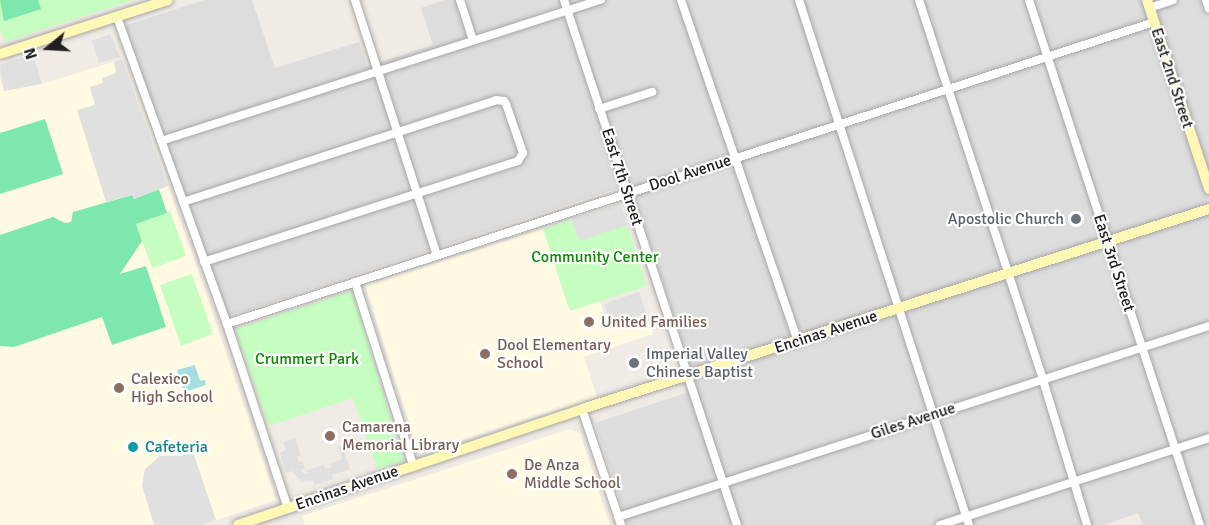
<!DOCTYPE html>
<html>
<head>
<meta charset="utf-8">
<style>
	body { margin:0 }
	#map { position:relative; width:1209px; height:525px; overflow:hidden; background:#f1ebe5; font-family:Signika,sans-serif }
	div>[style] { position:absolute }
	[style*='--x'] { left:calc(var(--x)*1px); top:calc(var(--y)*1px); width:calc(var(--w)*1px); rotate:calc(var(--a)*1deg) }
	.residential>* { inset:0; background:#dedddd }
	.education>* { inset:0; background:#fffae1 }
	.park>* { inset:0; background:#c5fec0 }
	.pitch>* { inset:0; background:#7de7ad }
	.parking>* { inset:0; background:#e0e0e0 }
	.water>* { inset:0; background:#a2dee2 }
	.roads { filter:drop-shadow(0 0 2px #a7a7a7) drop-shadow(0 0 2px #a7a7a7) }
	.street>* { height:8px; margin:-4px; padding:0 4px; transform-origin:4px; border-radius:4px; background:#fff }
	.secondary>* { height:10px; margin:-5px; padding:0 5px; transform-origin:5px; border-radius:5px; background:#fff7b6 }
	.dots>* { width:16px; height:16px; translate:-50% -50%; box-sizing:border-box; border:3px solid #fff; border-radius:50% }
	span { translate:-50% -50%; white-space:nowrap; text-align:center; line-height:1.15; -webkit-text-stroke:4.5px #fff; paint-order:stroke }
	.street-label { font-size:16px; color:#202020 }
	.worship-label { font-size:16px; color:#5b616d }
	.right { translate:-100% -50%; text-align:right }
	.left { translate:0 -50%; text-align:left }
	.park-label { font-size:16px; color:#0c8a02 }
	.education-label { font-size:16px; color:#785e54 }
	.culture-label { font-size:16px; color:#0d838f }
	.north { position:absolute; left:18px; top:18px; width:60px; height:60px; -webkit-text-stroke:4px #fff; paint-order:stroke; rotate:252deg; font-size:16px; font-weight:700; line-height:24px; text-align:center; color:#202020 }
	.north::after { content:''; display:block; margin:auto; width:21px; height:27px; background:#202020; clip-path:polygon(50% 0,100% 100%,50% 72%,0 100%) }
</style>
</head>
<body>
<div id="map">
	<div class="residential">
		<div style="clip-path:polygon(204px 0,252px 0,275px 68px,359px 42px,367px 66px,433px 45px,421px 8px,444px 0,1209px 0,1209px 525px,1143px 525px,1138px 513px,1103px 525px,628px 525px,595px 423px,698px 389px,631px 184px,228px 316px,126px 29px,127px 25px)"></div>
	</div>
	<div class="education">
		<div style="clip-path:polygon(122px 59px,200px 276px,276px 500px,202px 525px,0 525px,0 79px,4px 90px,42px 84px)"></div>
		<div style="clip-path:polygon(543px 229px,569px 309px,599px 299px,609px 329px,647px 316px,653px 334px,584px 357px,597px 397px,419px 454px,365px 285px)"></div>
		<div style="clip-path:polygon(570px 429px,580px 433px,610px 525px,305px 525px,302px 516px)"></div>
	</div>
	<div class="park">
		<div style="clip-path:polygon(0 0,133px 0,5px 42px,0 29px)"></div>
		<div style="clip-path:polygon(620px 204px,647px 286px,570px 311px,543px 229px)"></div>
		<div style="clip-path:polygon(170px 211px,186px 256px,152px 268px,136px 224px)"></div>
		<div style="clip-path:polygon(192px 274px,213px 334px,181px 346px,160px 285px)"></div>
		<div style="clip-path:polygon(352px 291px,404px 461px,377px 469px,353px 398px,269px 426px,235px 329px)"></div>
	</div>
	<div class="pitch">
		<div style="clip-path:polygon(0 0,38px 0,41px 9px,4px 21px)"></div>
		<div style="clip-path:polygon(45px 119px,63px 174px,0 194px,0 133px)"></div>
		<div style="clip-path:polygon(159px 189px,167px 213px,136px 224px,142px 241px,120px 274px,146px 266px,166px 327px,112px 345px,102px 317px,14px 347px,0 346px,0 235px,53px 217px,65px 223px,71px 222px,73px 212px,132px 195px,134px 199px)"></div>
	</div>
	<div class="parking">
		<div style="clip-path:polygon(110px 34px,120px 57px,99px 63px,92px 41px)"></div>
		<div style="clip-path:polygon(33px 54px,42px 84px,4px 91px,0 65px)"></div>
		<div style="clip-path:polygon(122px 59px,168px 186px,134px 199px,132px 195px,106px 202px,77px 110px,95px 105px,90px 87px,103px 83px,102px 78px,116px 73px,114px 62px)"></div>
		<div style="clip-path:polygon(620px 204px,628px 225px,579px 241px,572px 219px)"></div>
		<div style="clip-path:polygon(639px 292px,646px 313px,611px 325px,604px 304px)"></div>
		<div style="clip-path:polygon(295px 438px,301px 455px,297px 456px,299px 462px,302px 461px,305px 468px,300px 470px,305px 474px,308px 474px,307px 470px,324px 465px,325px 469px,332px 467px,331px 463px,342px 459px,338px 446px,346px 443px,348px 451px,344px 452px,350px 469px,332px 475px,333px 479px,315px 485px,313px 480px,302px 481px,297px 477px,293px 471px,286px 473px,280px 453px,286px 450px,283px 442px)"></div>
		<div style="clip-path:polygon(193px 452px,216px 520px,202px 525px,154px 525px,142px 486px,145px 469px,160px 456px,181px 456px)"></div>
	</div>
	<div class="water">
		<div style="clip-path:polygon(195px 365px,200px 381px,205px 380px,206px 385px,184px 392px,177px 370px)"></div>
	</div>
	<div class="roads">
		<div class="street">
			<div style="--x:355;--y:0;--w:268;--a:72.2"></div>
			<div style="--x:460;--y:0;--w:42;--a:72"></div>
			<div style="--x:564;--y:0;--w:553;--a:71.76"></div>
			<div style="--x:681;--y:0;--w:361;--a:71.1"></div>
			<div style="--x:799;--y:0;--w:552;--a:72.06"></div>
			<div style="--x:919;--y:0;--w:400;--a:71.9"></div>
			<div style="--x:1043;--y:380;--w:152;--a:73.1"></div>
			<div style="--x:1029;--y:0;--w:552;--a:71.96"></div>
			<div style="--x:1206;--y:0;--w:9;--a:72"></div>
			<div style="--x:1149;--y:8;--w:25;--a:-18"></div>
			<div style="--x:117;--y:17;--w:326;--a:70.3"></div>
			<div style="--x:227;--y:324;--w:194;--a:71.7"></div>
			<div style="--x:599;--y:109;--w:56;--a:-17.8"></div>
			<div style="--x:161;--y:141;--w:462;--a:-17.8"></div>
			<div style="--x:183;--y:202;--w:329;--a:-18"></div>
			<div style="--x:496;--y:100;--w:8;--a:7"></div>
			<div style="--x:504;--y:101;--w:4;--a:56"></div>
			<div style="--x:506;--y:104;--w:52;--a:70.9"></div>
			<div style="--x:523;--y:153;--w:9;--a:122"></div>
			<div style="--x:518;--y:161;--w:330;--a:162.2"></div>
			<div style="--x:355;--y:282;--w:192;--a:72.4"></div>
			<div style="--x:227;--y:324;--w:975;--a:-18.04"></div>
			<div style="--x:582;--y:409;--w:122;--a:71.4"></div>
			<div style="--x:618;--y:517;--w:621;--a:-17.91"></div>
			<div style="--x:940;--y:525;--w:283;--a:-17.9"></div>
		</div>
		<div class="secondary">
			<div style="--x:1147;--y:0;--w:199;--a:71.8"></div>
			<div style="--x:0;--y:54;--w:176;--a:-17.8"></div>
			<div style="--x:238;--y:525;--w:363;--a:-18.6"></div>
			<div style="--x:582;--y:409;--w:658;--a:-17.69"></div>
		</div>
	</div>
	<div class="dots">
		<div style="left:1076px;top:219px;background:#6b7280"></div>
		<div style="left:589px;top:322px;background:#8d6e63"></div>
		<div style="left:485px;top:354px;background:#8d6e63"></div>
		<div style="left:634px;top:363px;background:#6b7280"></div>
		<div style="left:119px;top:388px;background:#8d6e63"></div>
		<div style="left:330px;top:436px;background:#8d6e63"></div>
		<div style="left:133px;top:447px;background:#0f9aa8"></div>
		<div style="left:512px;top:474px;background:#8d6e63"></div>
	</div>
	<div class="street-label">
		<span style="left:1172px;top:78px;rotate:72deg">East 2nd Street</span>
		<span style="left:690px;top:173px;rotate:-18deg">Dool Avenue</span>
		<span style="left:622px;top:177px;rotate:72deg">East 7th Street</span>
		<span style="left:1114px;top:263px;rotate:72deg">East 3rd Street</span>
		<span style="left:826px;top:332px;rotate:-18deg">Encinas Avenue</span>
		<span style="left:913px;top:421px;rotate:-18deg">Giles Avenue</span>
		<span style="left:347px;top:488px;rotate:-19deg">Encinas Avenue</span>
	</div>
	<div class="worship-label">
		<span class="right" style="left:1064px;top:219px">Apostolic Church</span>
		<span class="left" style="left:646px;top:363px">Imperial Valley<br>Chinese Baptist</span>
	</div>
	<div class="park-label">
		<span style="left:595px;top:257px">Community Center</span>
		<span style="left:307px;top:359px">Crummert Park</span>
	</div>
	<div class="education-label">
		<span class="left" style="left:601px;top:322px">United Families</span>
		<span class="left" style="left:497px;top:354px">Dool Elementary<br>School</span>
		<span class="left" style="left:131px;top:388px">Calexico<br>High School</span>
		<span class="left" style="left:342px;top:436px">Camarena<br>Memorial Library</span>
		<span class="left" style="left:524px;top:474px">De Anza<br>Middle School</span>
	</div>
	<div class="culture-label">
		<span class="left" style="left:145px;top:447px">Cafeteria</span>
	</div>
	<div class="north">N</div>
</div>
</body>
</html>
